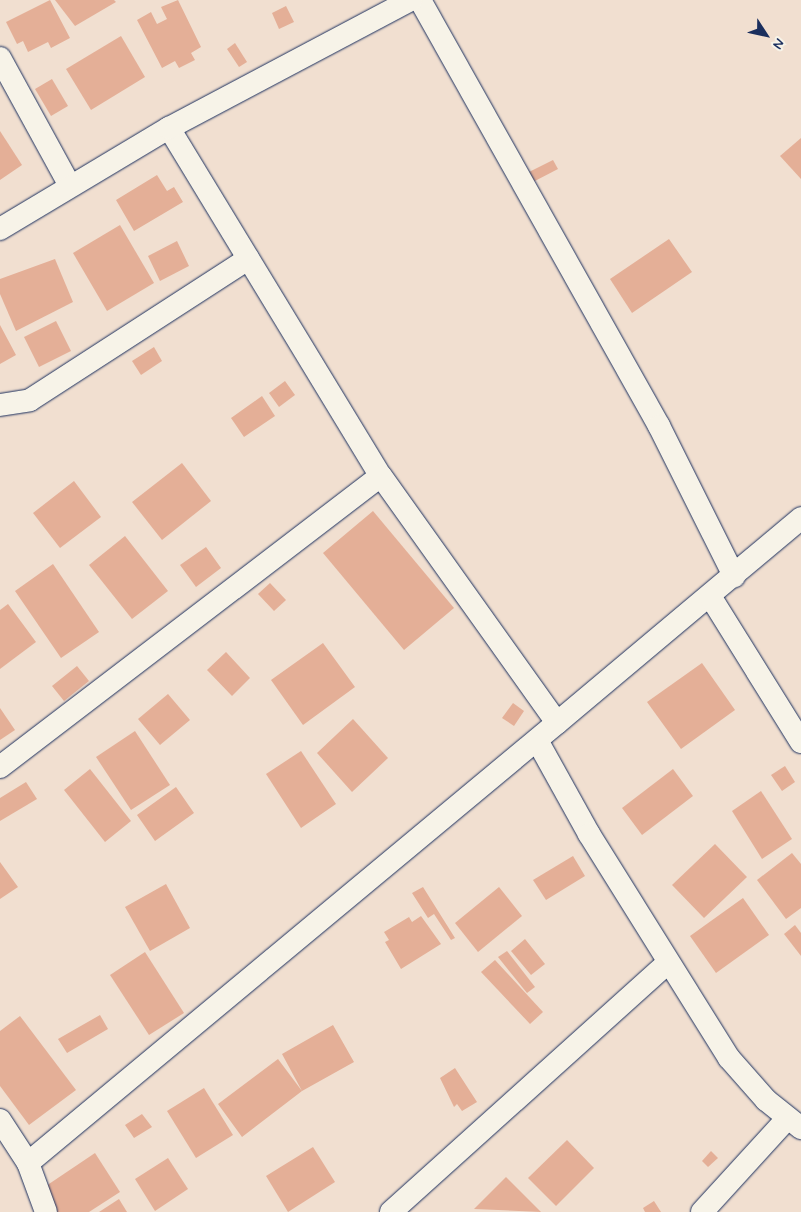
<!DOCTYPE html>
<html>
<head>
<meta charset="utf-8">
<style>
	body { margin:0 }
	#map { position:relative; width:801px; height:1212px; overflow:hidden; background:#f1dfd0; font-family:Mynerve,sans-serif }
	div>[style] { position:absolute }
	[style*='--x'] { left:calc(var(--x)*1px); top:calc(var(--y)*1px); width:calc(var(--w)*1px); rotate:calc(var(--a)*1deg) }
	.building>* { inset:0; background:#e4af97 }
	.roads { filter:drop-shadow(0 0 1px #1b2f5e) drop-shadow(0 0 1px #1b2f5e) }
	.street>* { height:22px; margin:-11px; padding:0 11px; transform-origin:11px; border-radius:11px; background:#f7f3e8 }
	span { translate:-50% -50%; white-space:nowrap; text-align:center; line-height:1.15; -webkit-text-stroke:4px #f7f3e8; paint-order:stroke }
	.north { position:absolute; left:741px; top:10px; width:50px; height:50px; -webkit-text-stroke:4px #f7f3e8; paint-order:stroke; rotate:125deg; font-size:14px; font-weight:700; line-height:20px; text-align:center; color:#1b2f5e }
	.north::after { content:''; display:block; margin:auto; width:18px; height:22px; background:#1b2f5e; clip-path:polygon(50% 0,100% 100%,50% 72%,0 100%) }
</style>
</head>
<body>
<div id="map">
	<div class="building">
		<div style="clip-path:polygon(50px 0,70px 38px,51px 48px,48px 42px,28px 52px,23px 41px,17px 44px,6px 22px)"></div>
		<div style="clip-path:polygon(55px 0,114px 0,116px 2px,75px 26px)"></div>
		<div style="clip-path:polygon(178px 0,201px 47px,191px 53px,195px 60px,179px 68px,175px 61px,162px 68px,137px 20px,151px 12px,157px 24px,167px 19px,161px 7px)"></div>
		<div style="clip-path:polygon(286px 6px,294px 22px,279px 29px,272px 13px)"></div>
		<div style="clip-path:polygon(121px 36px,145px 77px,91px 110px,66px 69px)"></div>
		<div style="clip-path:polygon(235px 43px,247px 62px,239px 67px,227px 49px)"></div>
		<div style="clip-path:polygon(52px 79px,68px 106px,51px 116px,35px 89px)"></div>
		<div style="clip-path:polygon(0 131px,22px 165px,0 180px)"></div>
		<div style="clip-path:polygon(801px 138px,801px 179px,780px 156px)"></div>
		<div style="clip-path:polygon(553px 160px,558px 169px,531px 183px,527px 173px)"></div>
		<div style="clip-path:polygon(157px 175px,167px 191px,174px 187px,183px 202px,134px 231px,116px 200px)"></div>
		<div style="clip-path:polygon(120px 225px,154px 283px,107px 311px,73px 253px)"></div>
		<div style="clip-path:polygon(669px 239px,692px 272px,632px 313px,610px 279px)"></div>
		<div style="clip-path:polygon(177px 241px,189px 266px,160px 281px,148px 256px)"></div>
		<div style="clip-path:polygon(55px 259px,73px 302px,16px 331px,0 294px,0 279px)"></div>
		<div style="clip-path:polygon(56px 321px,71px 351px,39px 367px,24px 337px)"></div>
		<div style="clip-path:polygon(0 325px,16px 355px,0 364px)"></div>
		<div style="clip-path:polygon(154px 347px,162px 361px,141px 375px,132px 361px)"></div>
		<div style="clip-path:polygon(285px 381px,295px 395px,279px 407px,269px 393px)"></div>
		<div style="clip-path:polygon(262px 396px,275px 416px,244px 437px,231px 418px)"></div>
		<div style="clip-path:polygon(182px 463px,211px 501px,162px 540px,132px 502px)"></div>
		<div style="clip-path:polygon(74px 481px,101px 517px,60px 548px,33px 513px)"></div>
		<div style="clip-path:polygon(373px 511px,454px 608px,404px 650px,323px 553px)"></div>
		<div style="clip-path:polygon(125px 536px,168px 591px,132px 619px,89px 565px)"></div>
		<div style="clip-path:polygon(206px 547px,221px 568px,196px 587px,180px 565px)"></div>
		<div style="clip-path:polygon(53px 564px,99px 632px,61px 658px,15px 591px)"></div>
		<div style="clip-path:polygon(270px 583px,286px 600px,274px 611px,258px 594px)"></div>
		<div style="clip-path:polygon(8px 604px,36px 642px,0 669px,0 610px)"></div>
		<div style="clip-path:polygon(323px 643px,355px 687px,303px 725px,271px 680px)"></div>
		<div style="clip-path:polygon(226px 652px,250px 678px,232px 696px,207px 670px)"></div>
		<div style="clip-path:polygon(702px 663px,735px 710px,681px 749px,647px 702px)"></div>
		<div style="clip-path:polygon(77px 666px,89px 681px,64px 701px,52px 686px)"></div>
		<div style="clip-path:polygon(168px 694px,190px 720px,160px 745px,138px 719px)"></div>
		<div style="clip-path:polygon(513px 703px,524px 711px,514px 726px,502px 718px)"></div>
		<div style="clip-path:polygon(0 708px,15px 730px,0 740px)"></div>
		<div style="clip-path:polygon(353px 719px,388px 758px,352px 792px,317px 753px)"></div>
		<div style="clip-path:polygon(135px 731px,170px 785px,131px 810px,96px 757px)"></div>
		<div style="clip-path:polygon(301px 751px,336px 804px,301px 828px,266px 774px)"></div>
		<div style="clip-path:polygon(785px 766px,795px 782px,782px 791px,771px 775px)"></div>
		<div style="clip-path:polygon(90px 769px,131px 821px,105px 842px,64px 790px)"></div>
		<div style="clip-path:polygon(673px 769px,693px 796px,642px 835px,622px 808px)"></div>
		<div style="clip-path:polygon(26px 782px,37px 799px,0 821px,0 798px)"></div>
		<div style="clip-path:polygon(176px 787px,194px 813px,155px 841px,137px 815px)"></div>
		<div style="clip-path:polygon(761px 791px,792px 839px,762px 859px,732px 811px)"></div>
		<div style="clip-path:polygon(715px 844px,747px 877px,704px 918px,672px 885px)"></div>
		<div style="clip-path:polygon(792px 853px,801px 864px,801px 908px,786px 919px,757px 880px)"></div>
		<div style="clip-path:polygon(573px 856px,585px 876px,546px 900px,533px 880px)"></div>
		<div style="clip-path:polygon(0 862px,18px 887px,0 899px)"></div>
		<div style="clip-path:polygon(166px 884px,190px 928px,150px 951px,125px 907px)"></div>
		<div style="clip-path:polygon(423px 887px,455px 938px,451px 940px,434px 914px,428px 918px,412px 893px)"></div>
		<div style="clip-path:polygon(499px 887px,522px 916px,478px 952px,455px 923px)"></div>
		<div style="clip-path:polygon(743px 898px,769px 935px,716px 973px,690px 936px)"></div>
		<div style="clip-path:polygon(421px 916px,441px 944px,401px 969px,385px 942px,389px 940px,384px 932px,409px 917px,412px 922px)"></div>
		<div style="clip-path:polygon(795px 925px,801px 933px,801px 956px,784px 934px)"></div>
		<div style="clip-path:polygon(525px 939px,545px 964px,531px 975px,511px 951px)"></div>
		<div style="clip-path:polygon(507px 951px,535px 987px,527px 993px,498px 957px)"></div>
		<div style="clip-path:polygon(145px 952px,184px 1013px,149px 1035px,110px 975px)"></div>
		<div style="clip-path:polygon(495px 960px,543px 1012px,530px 1024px,481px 972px)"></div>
		<div style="clip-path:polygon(100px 1015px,108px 1029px,67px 1053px,58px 1039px)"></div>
		<div style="clip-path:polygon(20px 1016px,76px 1090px,29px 1125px,0 1086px,0 1031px)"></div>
		<div style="clip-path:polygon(333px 1025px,354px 1062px,302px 1091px,242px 1137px,218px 1104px,278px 1059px,302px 1091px,282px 1054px)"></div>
		<div style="clip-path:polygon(455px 1068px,477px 1102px,462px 1111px,457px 1104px,454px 1107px,440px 1078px)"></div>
		<div style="clip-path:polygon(204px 1088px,233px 1135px,196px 1158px,167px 1111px)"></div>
		<div style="clip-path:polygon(142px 1114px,152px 1127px,134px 1138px,125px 1125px)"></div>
		<div style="clip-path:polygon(567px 1140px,594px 1168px,556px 1206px,528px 1178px)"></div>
		<div style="clip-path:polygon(313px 1147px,335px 1182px,288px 1212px,266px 1176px)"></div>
		<div style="clip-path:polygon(711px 1151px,718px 1158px,708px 1167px,702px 1161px)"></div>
		<div style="clip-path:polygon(95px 1153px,120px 1192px,89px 1212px,54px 1212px,40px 1190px)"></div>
		<div style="clip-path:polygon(168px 1158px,188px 1189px,155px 1211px,135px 1179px)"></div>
		<div style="clip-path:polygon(506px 1177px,541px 1212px,474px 1209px)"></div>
		<div style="clip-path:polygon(119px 1199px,127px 1212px,99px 1212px)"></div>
		<div style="clip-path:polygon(654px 1201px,661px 1212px,645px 1212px,643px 1208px)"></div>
	</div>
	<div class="roads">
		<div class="street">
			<div style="--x:420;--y:0;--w:488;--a:60.7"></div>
			<div style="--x:659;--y:426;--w:168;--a:63.4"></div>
			<div style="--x:0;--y:58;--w:144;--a:61.3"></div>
			<div style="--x:169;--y:128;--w:407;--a:58.7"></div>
			<div style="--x:381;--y:476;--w:303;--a:54.5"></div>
			<div style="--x:557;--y:723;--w:319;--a:-40"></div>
			<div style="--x:0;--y:229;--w:197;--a:-30.9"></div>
			<div style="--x:169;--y:128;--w:274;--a:-27.9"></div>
			<div style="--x:0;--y:405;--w:30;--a:-9"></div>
			<div style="--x:30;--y:400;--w:260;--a:-32.9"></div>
			<div style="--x:710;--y:596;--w:172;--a:58.1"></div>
			<div style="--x:538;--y:742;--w:105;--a:61"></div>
			<div style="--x:589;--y:834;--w:264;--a:58"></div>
			<div style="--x:729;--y:1058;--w:56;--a:48.6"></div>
			<div style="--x:766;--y:1100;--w:45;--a:38.7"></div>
			<div style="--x:0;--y:767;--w:479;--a:-37.4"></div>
			<div style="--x:0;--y:1120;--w:51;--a:56.9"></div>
			<div style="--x:28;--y:1163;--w:52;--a:69.8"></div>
			<div style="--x:28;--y:1163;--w:688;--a:-39.75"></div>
			<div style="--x:391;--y:1212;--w:372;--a:-42"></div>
			<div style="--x:702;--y:1212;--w:126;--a:-47.6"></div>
		</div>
	</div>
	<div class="north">N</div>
</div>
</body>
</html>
